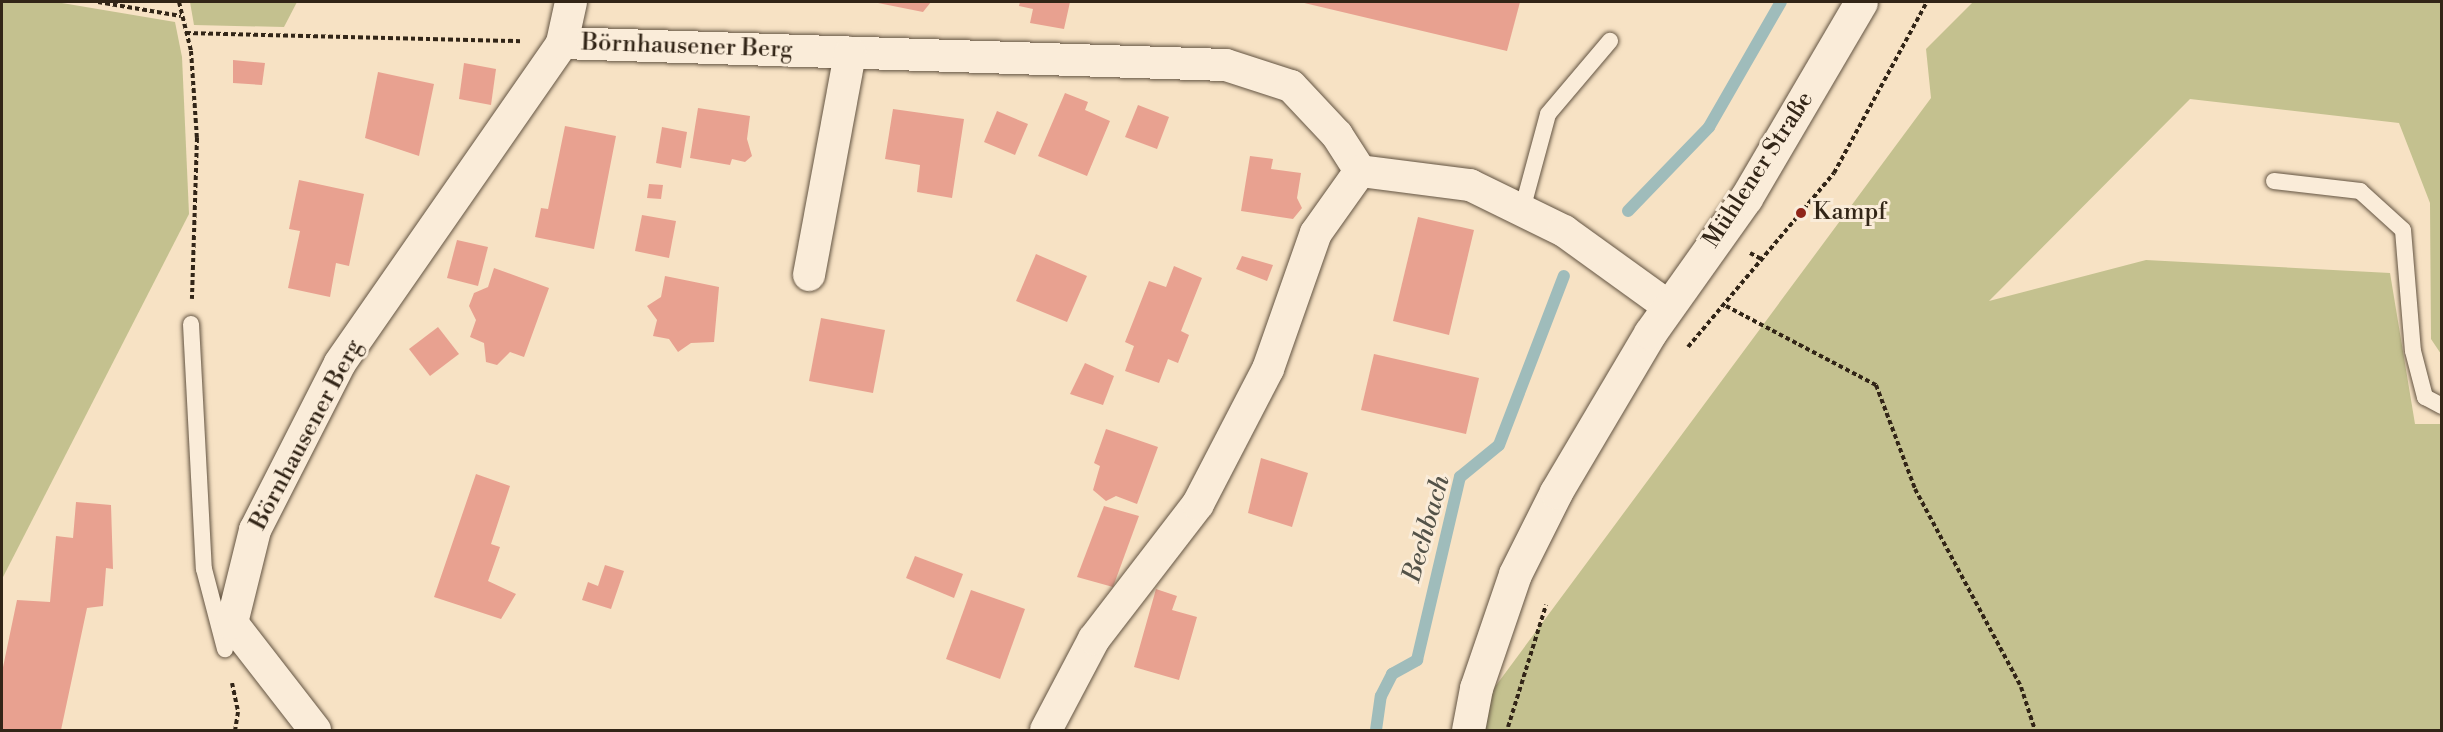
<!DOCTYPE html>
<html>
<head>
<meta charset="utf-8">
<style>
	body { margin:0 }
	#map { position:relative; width:2443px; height:732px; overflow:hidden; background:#f7e2c4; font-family:"Libre Bodoni",serif }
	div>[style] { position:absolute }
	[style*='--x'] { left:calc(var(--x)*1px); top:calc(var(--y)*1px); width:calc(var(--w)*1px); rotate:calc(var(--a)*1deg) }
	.green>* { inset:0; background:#c4c18f }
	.stream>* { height:12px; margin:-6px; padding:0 6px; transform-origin:6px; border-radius:6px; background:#9fbcbb }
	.building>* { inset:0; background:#e8a190 }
	.path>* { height:4px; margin-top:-2px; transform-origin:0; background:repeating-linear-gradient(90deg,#322517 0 4.5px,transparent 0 7.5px) }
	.roads { filter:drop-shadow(0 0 2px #635442) drop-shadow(0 0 2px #635442) }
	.service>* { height:16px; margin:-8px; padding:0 8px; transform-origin:8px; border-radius:8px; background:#faecd9 }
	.minor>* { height:32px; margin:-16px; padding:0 16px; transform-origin:16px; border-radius:16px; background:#faecd9 }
	.secondary>* { height:33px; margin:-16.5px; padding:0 16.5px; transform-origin:16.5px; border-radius:16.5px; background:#faecd9 }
	.dots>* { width:16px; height:16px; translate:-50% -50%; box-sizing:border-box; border:3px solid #faecd9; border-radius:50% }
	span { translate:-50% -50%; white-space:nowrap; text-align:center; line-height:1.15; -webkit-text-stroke:6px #faecd9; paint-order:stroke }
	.street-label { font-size:24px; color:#322517 }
	.poi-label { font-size:24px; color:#322517 }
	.left { translate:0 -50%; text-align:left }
	.water-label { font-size:26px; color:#535248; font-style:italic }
	.frame { position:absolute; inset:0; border:3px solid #322517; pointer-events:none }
</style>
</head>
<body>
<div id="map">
	<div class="green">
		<div style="clip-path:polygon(2px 2px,56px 2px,175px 22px,182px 57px,189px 214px,2px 579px)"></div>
		<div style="clip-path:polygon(190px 2px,297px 2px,284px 27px,194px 25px)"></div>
		<div style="clip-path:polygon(1973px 2px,2441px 2px,2441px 354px,2431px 339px,2430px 203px,2399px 123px,2190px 99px,1989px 301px,2146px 260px,2390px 273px,2415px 424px,2441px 424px,2441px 730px,1463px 730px,1931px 98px,1926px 49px)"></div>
	</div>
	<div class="stream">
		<div style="--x:1628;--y:211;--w:117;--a:-46"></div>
		<div style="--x:1709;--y:127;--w:144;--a:-60.1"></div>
		<div style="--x:1376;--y:730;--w:34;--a:-82"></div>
		<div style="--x:1381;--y:696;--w:25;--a:-63"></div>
		<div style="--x:1392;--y:674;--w:29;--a:-29"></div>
		<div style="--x:1417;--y:660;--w:188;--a:-76.8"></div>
		<div style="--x:1460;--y:477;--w:50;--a:-39.4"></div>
		<div style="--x:1499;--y:445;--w:181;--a:-69"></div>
	</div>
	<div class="building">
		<div style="clip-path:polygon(1020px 2px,1070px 2px,1064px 29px,1030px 23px,1033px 9px,1019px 6px)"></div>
		<div style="clip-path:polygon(1300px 2px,1520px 2px,1507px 51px)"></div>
		<div style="clip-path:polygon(878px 3px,878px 2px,931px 2px,923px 12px)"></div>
		<div style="clip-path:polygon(233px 60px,265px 63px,262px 85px,233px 83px)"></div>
		<div style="clip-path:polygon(464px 63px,496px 69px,491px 105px,459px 99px)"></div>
		<div style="clip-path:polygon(378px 72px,434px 84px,419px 156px,365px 138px)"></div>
		<div style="clip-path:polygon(1065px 93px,1088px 102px,1085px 110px,1110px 121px,1087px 176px,1038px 156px)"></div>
		<div style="clip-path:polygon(1138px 105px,1169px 117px,1157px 149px,1125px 137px)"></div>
		<div style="clip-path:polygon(698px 108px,750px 116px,747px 139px,752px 156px,745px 162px,732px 159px,730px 165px,690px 158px)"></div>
		<div style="clip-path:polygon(893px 109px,964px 119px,952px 198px,917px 192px,920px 165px,885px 159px)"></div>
		<div style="clip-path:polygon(997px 111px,1028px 124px,1015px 155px,984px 142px)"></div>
		<div style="clip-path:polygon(565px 126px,616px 136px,594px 249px,535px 237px,541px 208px,548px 209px)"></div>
		<div style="clip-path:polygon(662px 127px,687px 132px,681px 168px,656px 163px)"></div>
		<div style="clip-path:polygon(1250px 156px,1273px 159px,1271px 169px,1301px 173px,1297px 198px,1302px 208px,1293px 219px,1241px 211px)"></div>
		<div style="clip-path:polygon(299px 180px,364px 194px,349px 266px,336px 263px,330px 297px,288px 288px,300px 231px,289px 229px)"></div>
		<div style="clip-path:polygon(649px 184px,663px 185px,661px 199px,647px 198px)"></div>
		<div style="clip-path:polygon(642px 215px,676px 221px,669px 258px,635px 251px)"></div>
		<div style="clip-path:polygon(1418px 217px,1474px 230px,1449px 335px,1393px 321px)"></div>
		<div style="clip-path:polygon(457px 240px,488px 247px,478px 286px,447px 278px)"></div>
		<div style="clip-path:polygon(1036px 254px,1087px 276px,1067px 322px,1016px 301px)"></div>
		<div style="clip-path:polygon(1242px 256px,1273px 265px,1267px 281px,1236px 269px)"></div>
		<div style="clip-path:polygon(1174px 266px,1202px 278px,1181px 331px,1189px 335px,1178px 363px,1168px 359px,1159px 383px,1125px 371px,1134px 346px,1125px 342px,1149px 281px,1166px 287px)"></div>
		<div style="clip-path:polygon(494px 268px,549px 288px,524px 357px,510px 352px,497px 365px,486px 362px,484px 343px,470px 337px,476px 320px,469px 306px,474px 293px,488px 287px)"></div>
		<div style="clip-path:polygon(665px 276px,719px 287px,714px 342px,691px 343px,678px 352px,669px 339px,653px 336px,657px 320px,647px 306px,661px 297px)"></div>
		<div style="clip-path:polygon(821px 318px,885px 330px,873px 393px,809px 381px)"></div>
		<div style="clip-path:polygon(438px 327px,459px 354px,430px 376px,409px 349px)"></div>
		<div style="clip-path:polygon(1374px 354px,1479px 378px,1466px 434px,1361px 410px)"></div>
		<div style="clip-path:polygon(1085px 363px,1114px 376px,1103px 405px,1070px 394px)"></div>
		<div style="clip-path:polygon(1106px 429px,1158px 447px,1137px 504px,1116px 496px,1106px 501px,1093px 490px,1100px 466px,1094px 463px)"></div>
		<div style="clip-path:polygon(1261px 458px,1308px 473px,1292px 527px,1248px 513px)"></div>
		<div style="clip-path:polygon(476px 474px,510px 486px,491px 544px,500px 547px,488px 581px,516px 594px,501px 619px,434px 597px)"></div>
		<div style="clip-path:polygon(76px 502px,111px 505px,113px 569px,106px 568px,103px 606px,87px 608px,61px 730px,2px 730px,2px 672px,17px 600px,50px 602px,56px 536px,73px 538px)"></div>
		<div style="clip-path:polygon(1104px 506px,1139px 516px,1113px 587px,1077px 577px)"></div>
		<div style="clip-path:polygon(915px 556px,963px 574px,954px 598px,906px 578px)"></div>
		<div style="clip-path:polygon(605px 565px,624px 571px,611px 609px,582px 600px,588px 582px,598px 586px)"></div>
		<div style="clip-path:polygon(1156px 589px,1177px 596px,1172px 610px,1197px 617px,1179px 680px,1134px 667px)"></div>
		<div style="clip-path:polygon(971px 590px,1025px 609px,1000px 679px,946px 659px)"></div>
	</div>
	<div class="path">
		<div style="--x:98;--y:2;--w:84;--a:9.6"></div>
		<div style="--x:179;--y:2;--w:50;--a:76.2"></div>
		<div style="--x:191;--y:51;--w:87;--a:86.1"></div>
		<div style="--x:197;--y:138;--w:161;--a:91.8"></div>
		<div style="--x:186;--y:33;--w:335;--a:1.4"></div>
		<div style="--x:1750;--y:253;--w:15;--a:28"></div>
		<div style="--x:1726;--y:306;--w:170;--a:27.8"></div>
		<div style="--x:1876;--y:385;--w:111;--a:69.4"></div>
		<div style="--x:1915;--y:489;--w:225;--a:61.8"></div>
		<div style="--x:2021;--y:687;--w:45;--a:72"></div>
		<div style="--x:1688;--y:347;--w:227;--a:-50"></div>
		<div style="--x:1834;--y:173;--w:195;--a:-61.5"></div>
		<div style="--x:232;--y:683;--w:30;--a:78"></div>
		<div style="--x:238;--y:712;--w:18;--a:99"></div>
		<div style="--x:1508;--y:727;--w:128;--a:-72.7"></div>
	</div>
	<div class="roads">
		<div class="service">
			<div style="--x:2274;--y:181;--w:87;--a:6.6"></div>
			<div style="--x:2360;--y:191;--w:58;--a:42.2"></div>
			<div style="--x:2403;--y:230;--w:121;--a:85.3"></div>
			<div style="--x:2413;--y:351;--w:48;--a:75.4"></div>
			<div style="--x:2425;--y:397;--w:19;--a:28"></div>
			<div style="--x:1522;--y:210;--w:99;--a:-74.8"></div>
			<div style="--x:1548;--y:114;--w:96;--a:-49.7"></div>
			<div style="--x:191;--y:324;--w:245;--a:87"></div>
			<div style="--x:204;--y:569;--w:83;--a:75.3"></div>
		</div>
		<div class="minor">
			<div style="--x:562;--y:43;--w:664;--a:1.9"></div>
			<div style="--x:1226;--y:65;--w:68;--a:17.9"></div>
			<div style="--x:1291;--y:86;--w:67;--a:46.8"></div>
			<div style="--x:1337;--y:135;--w:43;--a:57.4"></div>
			<div style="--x:809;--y:275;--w:226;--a:-79.5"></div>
			<div style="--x:315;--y:730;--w:135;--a:-127.8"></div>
			<div style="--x:232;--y:623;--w:96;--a:-76.1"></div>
			<div style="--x:255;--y:530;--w:187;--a:-63"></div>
			<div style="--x:340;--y:363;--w:389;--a:-55.2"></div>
			<div style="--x:562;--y:43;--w:42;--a:-77.6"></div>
			<div style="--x:1046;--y:730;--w:103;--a:-62.2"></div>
			<div style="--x:1094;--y:639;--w:170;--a:-52.4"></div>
			<div style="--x:1198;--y:504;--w:152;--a:-62.6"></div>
			<div style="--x:1268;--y:369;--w:144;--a:-70.6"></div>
			<div style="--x:1316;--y:233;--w:76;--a:-54.6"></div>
			<div style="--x:1360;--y:171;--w:111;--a:7.3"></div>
			<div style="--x:1470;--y:185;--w:105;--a:26.1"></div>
			<div style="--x:1564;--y:231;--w:128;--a:35.8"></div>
		</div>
		<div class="secondary">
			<div style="--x:1468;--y:730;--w:43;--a:-79.2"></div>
			<div style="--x:1476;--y:688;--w:120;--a:-71.1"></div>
			<div style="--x:1515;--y:574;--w:92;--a:-63.4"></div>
			<div style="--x:1556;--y:492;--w:185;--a:-59.4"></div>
			<div style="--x:1650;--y:333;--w:166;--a:-54.6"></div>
			<div style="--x:1746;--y:198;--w:227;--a:-59.6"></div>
		</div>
	</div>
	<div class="dots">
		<div style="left:1801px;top:213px;background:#8f2418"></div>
	</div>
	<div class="street-label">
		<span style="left:687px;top:47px;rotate:2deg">Börnhausener Berg</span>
		<span style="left:1759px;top:170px;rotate:-57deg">Mühlener Straße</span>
		<span style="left:307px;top:435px;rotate:-62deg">Börnhausener Berg</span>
	</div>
	<div class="poi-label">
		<span class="left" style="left:1813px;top:213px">Kampf</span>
	</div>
	<div class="water-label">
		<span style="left:1427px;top:529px;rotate:-74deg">Bechbach</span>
	</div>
	<div class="frame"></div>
</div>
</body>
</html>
